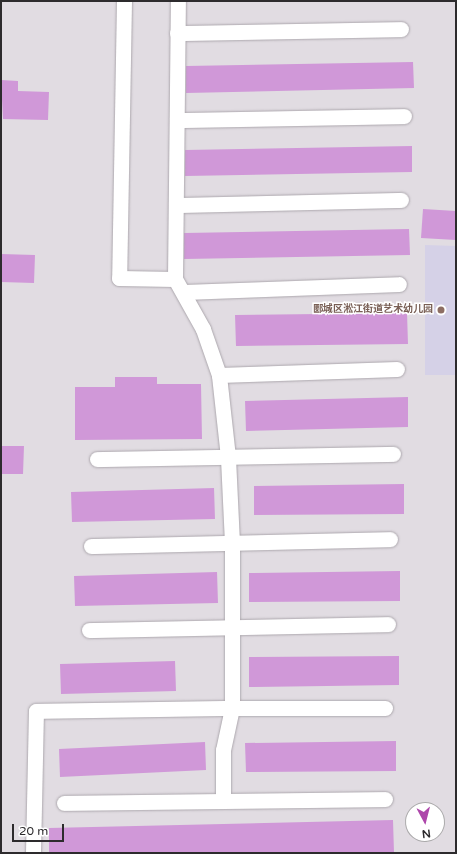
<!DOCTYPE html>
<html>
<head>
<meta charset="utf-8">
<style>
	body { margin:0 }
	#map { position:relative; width:457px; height:854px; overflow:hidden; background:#e1dce2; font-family:"Varela Round","Noto Sans SC",sans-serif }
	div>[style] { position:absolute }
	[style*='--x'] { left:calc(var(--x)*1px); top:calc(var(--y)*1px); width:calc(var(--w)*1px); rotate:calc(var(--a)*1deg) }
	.education>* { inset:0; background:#d5d1e7 }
	.building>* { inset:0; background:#d098d8 }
	.roads { filter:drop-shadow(0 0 1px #aca7ad) drop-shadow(0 0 1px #aca7ad) }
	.minor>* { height:15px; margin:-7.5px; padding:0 7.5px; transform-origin:7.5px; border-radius:7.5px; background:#fff }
	.dots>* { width:11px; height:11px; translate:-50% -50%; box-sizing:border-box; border:2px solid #fff; border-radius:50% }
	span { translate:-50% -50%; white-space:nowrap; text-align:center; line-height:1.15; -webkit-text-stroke:3px #fff; paint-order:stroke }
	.education-label { font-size:10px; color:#785e54; font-weight:700 }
	.right { translate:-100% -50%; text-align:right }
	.frame { position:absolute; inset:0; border:2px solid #2d2b2d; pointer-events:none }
	.north { position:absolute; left:405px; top:802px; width:40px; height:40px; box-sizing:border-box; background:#fff; border:1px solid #abaaab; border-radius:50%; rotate:173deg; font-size:11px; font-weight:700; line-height:16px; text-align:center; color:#2d2b2d }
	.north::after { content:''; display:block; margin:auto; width:14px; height:18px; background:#ae47ab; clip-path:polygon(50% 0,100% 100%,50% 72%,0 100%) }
	.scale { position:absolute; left:12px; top:824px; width:52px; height:18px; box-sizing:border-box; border:2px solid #2d2b2d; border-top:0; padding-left:5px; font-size:12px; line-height:14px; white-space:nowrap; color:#2d2b2d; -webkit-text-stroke:3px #fff; paint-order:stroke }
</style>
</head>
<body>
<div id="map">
	<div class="education">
		<div style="clip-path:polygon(425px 245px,456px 246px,456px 375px,425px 375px)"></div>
	</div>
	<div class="building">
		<div style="clip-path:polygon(413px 62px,414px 88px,186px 93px,186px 66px)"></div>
		<div style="clip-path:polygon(1px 80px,18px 81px,18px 91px,49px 92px,48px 120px,3px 119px)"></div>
		<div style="clip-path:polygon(412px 146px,412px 172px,185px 176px,185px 150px)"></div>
		<div style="clip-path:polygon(423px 209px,456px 211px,456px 240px,421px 238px)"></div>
		<div style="clip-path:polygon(409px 229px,410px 255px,184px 259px,184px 233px)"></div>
		<div style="clip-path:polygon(1px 254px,35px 255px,34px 283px,1px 282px)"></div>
		<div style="clip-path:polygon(407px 313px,408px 344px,236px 346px,235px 315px)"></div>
		<div style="clip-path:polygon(115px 377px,157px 377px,157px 384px,201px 384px,202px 439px,75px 440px,75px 387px,115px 387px)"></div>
		<div style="clip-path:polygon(408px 397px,408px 427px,246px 431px,245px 401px)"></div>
		<div style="clip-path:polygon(1px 446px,24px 446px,23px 474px,1px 474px)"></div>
		<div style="clip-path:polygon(404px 484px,404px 514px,254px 515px,254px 486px)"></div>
		<div style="clip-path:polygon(214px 488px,215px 519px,72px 522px,71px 492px)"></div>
		<div style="clip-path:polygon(400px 571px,400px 601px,249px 602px,249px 573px)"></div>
		<div style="clip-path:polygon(217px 572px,218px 603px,75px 606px,74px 576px)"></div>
		<div style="clip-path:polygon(399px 656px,399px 685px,249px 687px,249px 657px)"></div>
		<div style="clip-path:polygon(175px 661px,176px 691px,61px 694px,60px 664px)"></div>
		<div style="clip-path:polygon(396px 741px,396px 771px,246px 772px,245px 743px)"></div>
		<div style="clip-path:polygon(205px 742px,206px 770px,60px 777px,59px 749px)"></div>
		<div style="clip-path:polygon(393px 820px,394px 853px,49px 853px,49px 828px)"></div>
	</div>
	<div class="roads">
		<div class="minor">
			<div style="--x:124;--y:1;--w:277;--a:91"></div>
			<div style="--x:119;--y:278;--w:56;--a:1"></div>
			<div style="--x:177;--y:33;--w:224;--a:-1"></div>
			<div style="--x:177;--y:120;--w:227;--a:-1"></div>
			<div style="--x:176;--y:205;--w:225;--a:-1.3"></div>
			<div style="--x:184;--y:292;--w:215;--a:-2.1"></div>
			<div style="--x:219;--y:375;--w:178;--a:-1.9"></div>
			<div style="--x:97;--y:459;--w:296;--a:-1"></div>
			<div style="--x:91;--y:546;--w:299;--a:-1.3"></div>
			<div style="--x:89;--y:630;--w:299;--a:-1.1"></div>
			<div style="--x:223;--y:801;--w:51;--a:-90"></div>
			<div style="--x:223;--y:750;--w:43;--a:-77.9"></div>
			<div style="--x:232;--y:708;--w:153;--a:0"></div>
			<div style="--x:64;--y:803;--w:321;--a:-0.7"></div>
			<div style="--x:33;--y:853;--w:142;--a:-88.8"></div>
			<div style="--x:36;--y:711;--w:196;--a:-0.9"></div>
			<div style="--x:232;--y:708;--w:165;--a:-90"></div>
			<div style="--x:232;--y:543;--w:86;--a:-92.7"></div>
			<div style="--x:228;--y:457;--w:82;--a:-96.3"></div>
			<div style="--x:219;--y:375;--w:49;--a:-109.2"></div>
			<div style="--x:203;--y:329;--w:57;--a:-119.2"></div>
			<div style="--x:175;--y:279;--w:278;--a:-89.4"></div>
		</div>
	</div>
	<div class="dots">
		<div style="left:441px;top:310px;background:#8d6e63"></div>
	</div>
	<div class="education-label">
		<span class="right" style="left:433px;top:310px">郾城区淞江街道艺术幼儿园</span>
	</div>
	<div class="frame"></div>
	<div class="north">N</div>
	<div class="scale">20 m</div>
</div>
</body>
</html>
